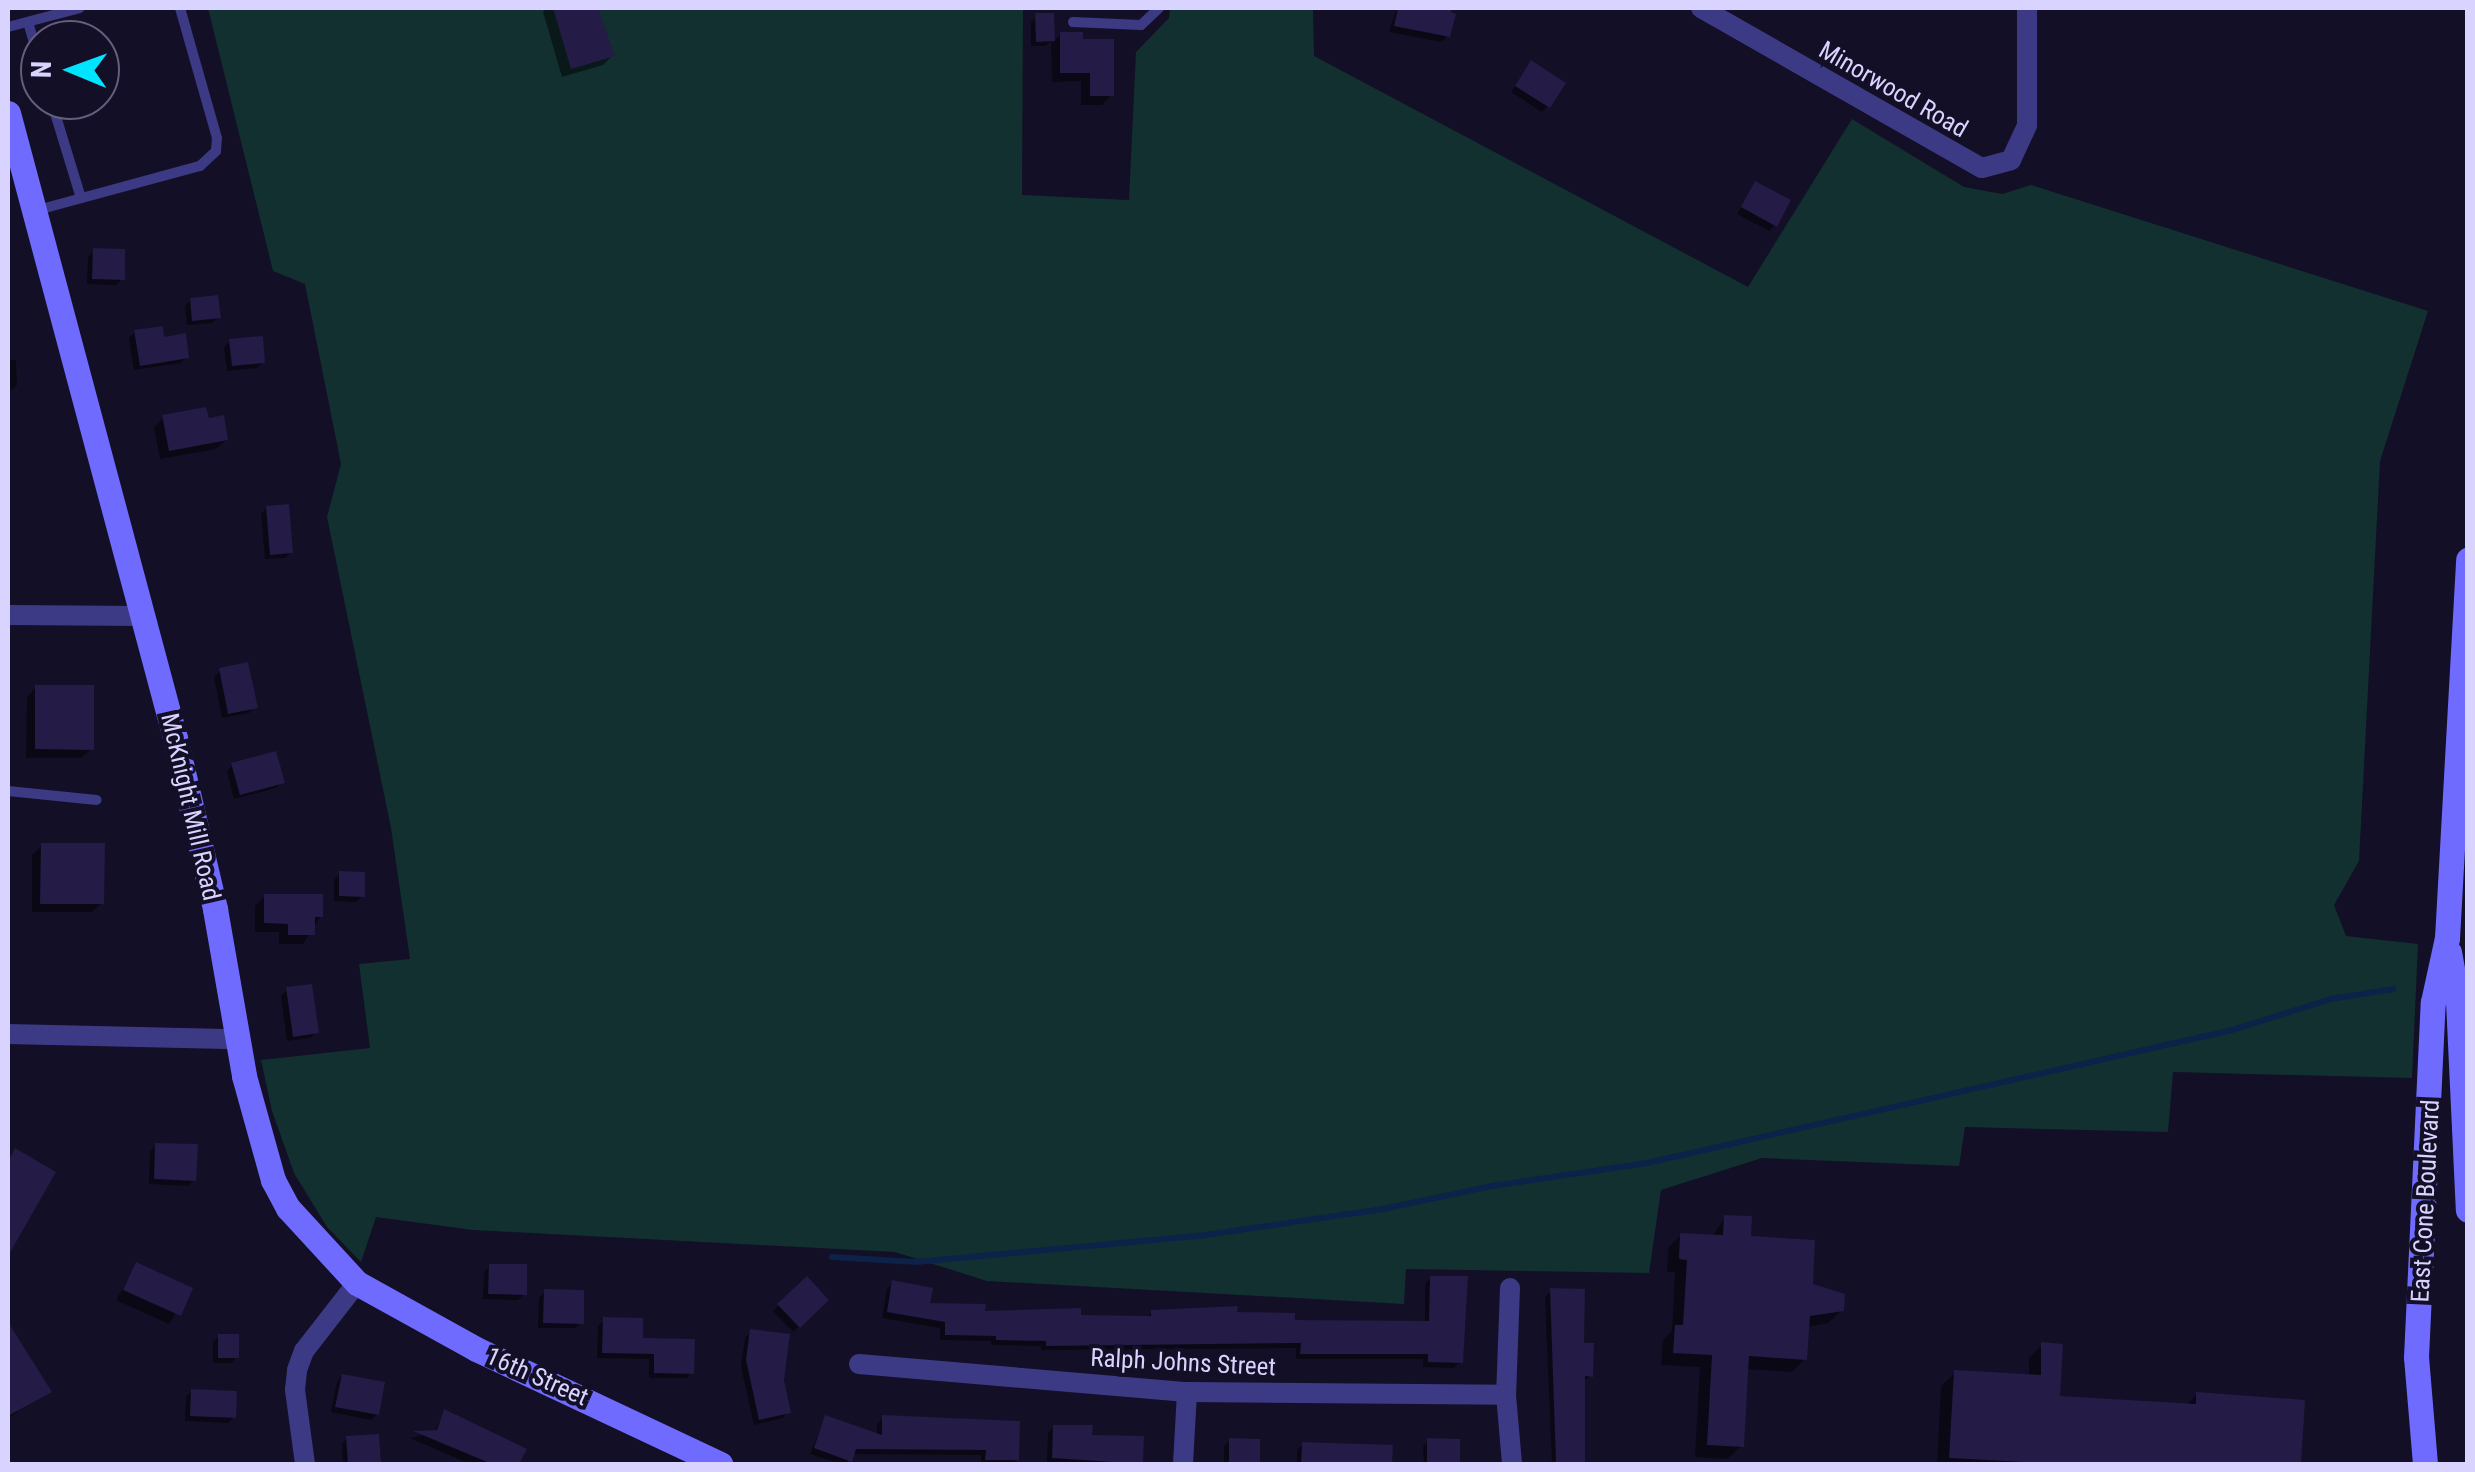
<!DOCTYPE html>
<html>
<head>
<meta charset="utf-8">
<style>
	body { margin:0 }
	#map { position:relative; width:2475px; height:1472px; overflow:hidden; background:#130f26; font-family:"Roboto Condensed",sans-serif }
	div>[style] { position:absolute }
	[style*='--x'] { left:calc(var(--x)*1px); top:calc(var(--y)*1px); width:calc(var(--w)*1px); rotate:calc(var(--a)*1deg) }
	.green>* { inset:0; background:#12302f }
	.shadow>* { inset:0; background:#0007 }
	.stream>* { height:6px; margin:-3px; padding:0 3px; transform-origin:3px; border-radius:3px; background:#0c2248 }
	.building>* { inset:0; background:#241b47 }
	.lane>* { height:10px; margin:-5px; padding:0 5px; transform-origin:5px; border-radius:5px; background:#3d3a85 }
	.street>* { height:20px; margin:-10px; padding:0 10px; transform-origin:10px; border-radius:10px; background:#3d3a85 }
	.secondary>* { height:25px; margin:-12.5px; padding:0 12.5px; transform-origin:12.5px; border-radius:12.5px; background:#6f6bff }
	span { translate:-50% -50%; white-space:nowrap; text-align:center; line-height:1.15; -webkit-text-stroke:8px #130f26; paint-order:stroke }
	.street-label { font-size:25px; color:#d9d4ff }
	.frame { position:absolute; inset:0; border:10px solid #d9d4ff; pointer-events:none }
	.north { position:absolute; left:20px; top:20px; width:100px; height:100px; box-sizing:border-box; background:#130f26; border:2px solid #625e7d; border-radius:50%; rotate:271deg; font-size:28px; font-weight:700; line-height:40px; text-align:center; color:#d9d4ff }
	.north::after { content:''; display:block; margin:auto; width:35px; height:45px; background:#00e5ff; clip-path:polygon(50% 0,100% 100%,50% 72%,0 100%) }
</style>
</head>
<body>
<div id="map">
	<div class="green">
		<div style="clip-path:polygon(208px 8px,1023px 8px,1022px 195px,1129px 200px,1136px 52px,1169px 18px,1170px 8px,1313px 8px,1314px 56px,1748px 287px,1852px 119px,1964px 187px,2002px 194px,2031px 185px,2428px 311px,2380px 461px,2359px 861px,2334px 905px,2346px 936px,2418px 944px,2412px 1078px,2173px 1072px,2168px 1132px,1965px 1127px,1959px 1166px,1762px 1158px,1661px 1190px,1649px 1273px,1406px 1269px,1404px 1304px,987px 1281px,895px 1252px,473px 1230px,376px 1217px,361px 1262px,327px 1227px,294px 1173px,272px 1111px,261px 1060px,370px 1048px,359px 964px,410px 959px,391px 828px,327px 517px,341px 464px,305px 284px,273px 271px)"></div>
	</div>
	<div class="shadow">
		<div style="clip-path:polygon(547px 8px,596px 8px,612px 56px,603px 65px,562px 77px,543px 12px)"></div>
		<div style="clip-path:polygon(1397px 8px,1451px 8px,1447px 36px,1442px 42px,1389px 32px)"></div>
		<div style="clip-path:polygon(1037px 16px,1052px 16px,1052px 43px,1061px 34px,1081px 41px,1111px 95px,1102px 105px,1081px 105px,1081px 81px,1052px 82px,1051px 41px,1046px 46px,1031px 46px,1031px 22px)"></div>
		<div style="clip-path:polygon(1526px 69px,1548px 106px,1542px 112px,1511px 92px)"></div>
		<div style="clip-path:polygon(1756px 184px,1775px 225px,1769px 231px,1737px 214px)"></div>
		<div style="clip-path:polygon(94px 251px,122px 279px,116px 285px,87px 284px,88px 257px)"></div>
		<div style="clip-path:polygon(191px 300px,218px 317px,212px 323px,187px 325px,185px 306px)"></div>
		<div style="clip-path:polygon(135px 332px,162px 340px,187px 357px,181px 363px,134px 370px,129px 338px)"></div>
		<div style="clip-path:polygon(230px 341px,263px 362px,257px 368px,227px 371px,224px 347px)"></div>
		<div style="clip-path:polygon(8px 360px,16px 360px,17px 385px,11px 391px)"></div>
		<div style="clip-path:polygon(164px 417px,207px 421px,226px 440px,216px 449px,160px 459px,154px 427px)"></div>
		<div style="clip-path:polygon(267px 508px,291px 552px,285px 558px,265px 559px,261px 514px)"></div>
		<div style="clip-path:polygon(220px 671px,255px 707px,249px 713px,222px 718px,214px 677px)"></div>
		<div style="clip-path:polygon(36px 687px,91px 749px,81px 758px,26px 758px,27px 697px)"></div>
		<div style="clip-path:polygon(233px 765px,282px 782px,276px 788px,234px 799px,227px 771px)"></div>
		<div style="clip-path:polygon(42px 846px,102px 903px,92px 912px,32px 912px,32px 855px)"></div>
		<div style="clip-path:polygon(340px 874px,362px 896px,356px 902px,334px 901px,334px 880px)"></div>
		<div style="clip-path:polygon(265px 896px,321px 916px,303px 944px,279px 944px,279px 932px,255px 932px,255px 906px)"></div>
		<div style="clip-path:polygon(287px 990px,316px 1032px,310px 1038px,287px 1041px,281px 996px)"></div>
		<div style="clip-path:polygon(156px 1145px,194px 1180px,188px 1186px,149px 1184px,150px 1151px)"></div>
		<div style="clip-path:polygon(1725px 1217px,1842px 1310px,1828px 1323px,1807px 1327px,1805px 1359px,1792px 1372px,1746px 1369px,1741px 1446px,1728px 1459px,1695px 1457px,1700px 1367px,1661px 1365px,1663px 1340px,1672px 1331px,1675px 1272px,1667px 1272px,1668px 1248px,1681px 1235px,1712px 1237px)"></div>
		<div style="clip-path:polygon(137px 1265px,190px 1289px,169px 1324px,116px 1300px)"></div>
		<div style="clip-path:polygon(490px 1266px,524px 1294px,518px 1300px,483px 1299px,484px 1272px)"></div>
		<div style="clip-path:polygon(1431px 1278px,1460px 1362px,1454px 1368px,1423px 1367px,1423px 1359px,1296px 1359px,1296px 1348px,1041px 1350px,1041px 1346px,991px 1345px,991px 1341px,940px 1340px,940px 1328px,882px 1318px,887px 1289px,893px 1283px,928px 1305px,983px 1313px,1146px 1319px,1152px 1312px,1235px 1315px,1292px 1323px,1425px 1324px,1425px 1284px)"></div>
		<div style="clip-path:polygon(807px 1279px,826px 1300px,793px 1332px,773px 1311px)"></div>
		<div style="clip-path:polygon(1551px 1291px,1581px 1346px,1591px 1376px,1583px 1381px,1582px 1464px,1552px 1464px,1545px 1297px)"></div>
		<div style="clip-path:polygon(545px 1292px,581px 1322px,575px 1328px,538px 1328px,539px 1298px)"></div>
		<div style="clip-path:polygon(604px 1320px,692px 1373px,686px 1378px,649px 1378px,649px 1359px,597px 1358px,598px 1326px)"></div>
		<div style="clip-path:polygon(751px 1332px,788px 1412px,783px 1418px,754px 1425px,741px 1367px,745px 1338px)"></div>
		<div style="clip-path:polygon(219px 1336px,237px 1357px,231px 1363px,213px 1363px,213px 1342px)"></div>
		<div style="clip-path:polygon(14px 1339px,48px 1392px,8px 1418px,8px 1343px)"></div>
		<div style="clip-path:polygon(2042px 1345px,2057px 1399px,2186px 1406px,2197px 1394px,2302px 1402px,2298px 1464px,1937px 1464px,1941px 1386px,1955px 1373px,2029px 1377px,2029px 1358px)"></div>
		<div style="clip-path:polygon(342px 1376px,377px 1414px,371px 1420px,331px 1412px,337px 1382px)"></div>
		<div style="clip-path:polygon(192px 1391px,234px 1417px,228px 1423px,185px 1421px,186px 1397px)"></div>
		<div style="clip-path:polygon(444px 1412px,524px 1450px,516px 1464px,470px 1464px,410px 1438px,434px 1433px)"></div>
		<div style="clip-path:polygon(825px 1418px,877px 1436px,877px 1424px,883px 1418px,1017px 1459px,1012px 1464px,981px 1464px,981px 1455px,852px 1454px,846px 1464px,840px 1464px,810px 1454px)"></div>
		<div style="clip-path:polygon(1054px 1427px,1090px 1437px,1141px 1438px,1141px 1464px,1047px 1463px,1048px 1433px)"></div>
		<div style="clip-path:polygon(376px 1436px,378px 1464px,343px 1464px,342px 1444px,347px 1438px)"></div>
		<div style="clip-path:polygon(1230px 1440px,1258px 1441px,1257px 1464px,1224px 1464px,1224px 1446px)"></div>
		<div style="clip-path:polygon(1428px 1441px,1457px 1441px,1457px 1464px,1424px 1464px,1423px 1447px)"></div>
		<div style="clip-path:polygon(1303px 1444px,1390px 1447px,1390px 1464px,1297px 1464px,1297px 1450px)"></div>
	</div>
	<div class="stream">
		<div style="--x:832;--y:1257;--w:84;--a:3.4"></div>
		<div style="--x:916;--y:1262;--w:290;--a:-5.3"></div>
		<div style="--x:1205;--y:1235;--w:180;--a:-8.3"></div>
		<div style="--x:1383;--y:1209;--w:111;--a:-11.9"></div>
		<div style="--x:1492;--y:1186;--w:157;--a:-8.4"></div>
		<div style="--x:1647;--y:1163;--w:600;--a:-12.81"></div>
		<div style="--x:2232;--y:1030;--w:104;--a:-17.4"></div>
		<div style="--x:2331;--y:999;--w:63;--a:-9.2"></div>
	</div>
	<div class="building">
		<div style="clip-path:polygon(553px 8px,598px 8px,615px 56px,571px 69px)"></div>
		<div style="clip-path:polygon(1398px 8px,1452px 8px,1451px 12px,1456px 14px,1450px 37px,1394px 26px)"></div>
		<div style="clip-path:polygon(1035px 13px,1054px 13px,1055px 41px,1036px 42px)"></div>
		<div style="clip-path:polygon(1060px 32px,1083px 32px,1083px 39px,1114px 39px,1114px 96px,1090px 96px,1090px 73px,1060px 73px)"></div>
		<div style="clip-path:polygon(1531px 60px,1566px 83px,1550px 108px,1515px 86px)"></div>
		<div style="clip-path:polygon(1755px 181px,1791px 200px,1777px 227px,1741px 207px)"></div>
		<div style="clip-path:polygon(93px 248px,125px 249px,125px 280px,92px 279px)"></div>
		<div style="clip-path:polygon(218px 295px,221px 318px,192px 321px,190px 298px)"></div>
		<div style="clip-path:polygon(163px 326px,164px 337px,186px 333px,189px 358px,140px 366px,134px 330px)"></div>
		<div style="clip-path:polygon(263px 336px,265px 363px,232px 366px,229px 339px)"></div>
		<div style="clip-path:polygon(206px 407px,209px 418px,224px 415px,228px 440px,169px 451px,162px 415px)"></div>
		<div style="clip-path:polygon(289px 504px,293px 553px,270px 555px,266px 506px)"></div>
		<div style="clip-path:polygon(248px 662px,258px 708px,228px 714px,219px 668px)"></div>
		<div style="clip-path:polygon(35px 685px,94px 685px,94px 750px,35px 749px)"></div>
		<div style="clip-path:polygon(276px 751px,285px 783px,240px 795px,231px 763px)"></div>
		<div style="clip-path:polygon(41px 843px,105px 843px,104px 904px,40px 904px)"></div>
		<div style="clip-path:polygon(339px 871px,365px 872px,365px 897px,339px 896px)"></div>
		<div style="clip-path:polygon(264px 894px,323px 894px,323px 917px,315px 917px,315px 935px,288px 935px,288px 924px,264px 923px)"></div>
		<div style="clip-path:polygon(312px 984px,319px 1033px,293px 1037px,286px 987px)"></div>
		<div style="clip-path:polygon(155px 1143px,198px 1144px,196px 1181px,154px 1179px)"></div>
		<div style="clip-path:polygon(15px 1148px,56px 1172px,8px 1256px,8px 1162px)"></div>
		<div style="clip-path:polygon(1724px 1215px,1752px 1216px,1751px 1236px,1815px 1240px,1813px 1284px,1845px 1294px,1844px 1311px,1810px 1316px,1807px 1360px,1749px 1356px,1744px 1447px,1707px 1445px,1712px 1355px,1673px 1353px,1675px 1325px,1683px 1325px,1687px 1260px,1679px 1259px,1680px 1233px,1723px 1235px)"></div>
		<div style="clip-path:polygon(136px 1262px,193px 1288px,181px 1316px,123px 1290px)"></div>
		<div style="clip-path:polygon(489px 1264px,527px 1264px,527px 1295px,488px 1294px)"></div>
		<div style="clip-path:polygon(807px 1276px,829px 1300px,800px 1328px,777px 1304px)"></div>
		<div style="clip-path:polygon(1430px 1276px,1468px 1276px,1463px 1363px,1428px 1362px,1428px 1354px,1300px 1354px,1301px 1343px,1046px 1346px,1046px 1341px,996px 1340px,996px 1336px,945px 1335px,945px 1322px,887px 1312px,892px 1280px,933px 1288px,930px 1303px,986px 1304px,985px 1311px,1081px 1308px,1081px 1315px,1151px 1316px,1151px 1310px,1238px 1306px,1237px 1312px,1295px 1313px,1295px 1320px,1429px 1321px)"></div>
		<div style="clip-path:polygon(1550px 1288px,1585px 1289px,1584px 1343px,1594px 1343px,1593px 1377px,1585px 1376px,1585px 1464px,1556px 1464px)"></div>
		<div style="clip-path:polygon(544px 1289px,584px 1290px,584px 1324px,543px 1323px)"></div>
		<div style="clip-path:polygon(603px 1317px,643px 1318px,643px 1338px,695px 1339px,694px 1374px,654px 1373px,654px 1354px,602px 1353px)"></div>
		<div style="clip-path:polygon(8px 1322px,52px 1392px,8px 1416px)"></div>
		<div style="clip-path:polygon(750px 1329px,790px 1334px,784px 1380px,791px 1413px,759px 1420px,746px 1360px)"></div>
		<div style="clip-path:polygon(218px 1334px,239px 1334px,239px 1358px,218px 1358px)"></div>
		<div style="clip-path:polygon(2041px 1342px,2063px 1344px,2060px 1396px,2196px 1404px,2196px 1392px,2305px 1400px,2301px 1464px,2060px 1464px,1949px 1458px,1954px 1370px,2041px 1375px)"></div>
		<div style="clip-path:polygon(342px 1374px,385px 1382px,379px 1415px,335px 1407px)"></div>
		<div style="clip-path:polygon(191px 1389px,237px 1391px,236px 1418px,190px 1416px)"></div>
		<div style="clip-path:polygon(444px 1409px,527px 1449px,519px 1464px,492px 1464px,413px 1431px,437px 1430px)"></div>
		<div style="clip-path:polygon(825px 1415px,882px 1435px,882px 1415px,1020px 1421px,1019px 1460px,985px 1460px,986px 1450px,856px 1449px,852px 1462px,814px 1448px)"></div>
		<div style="clip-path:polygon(1053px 1425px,1093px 1425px,1092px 1435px,1144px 1436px,1143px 1464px,1052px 1458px)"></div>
		<div style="clip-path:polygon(379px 1434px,381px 1464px,348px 1464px,346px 1436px)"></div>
		<div style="clip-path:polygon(1229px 1438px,1260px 1439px,1260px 1464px,1229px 1464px)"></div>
		<div style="clip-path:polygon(1427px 1438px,1460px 1439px,1460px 1464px,1427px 1464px)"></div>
		<div style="clip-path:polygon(1302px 1442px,1393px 1445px,1392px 1464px,1301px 1464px)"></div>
	</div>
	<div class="lane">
		<div style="--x:28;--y:22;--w:43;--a:73.7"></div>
		<div style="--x:1073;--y:22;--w:68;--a:2.5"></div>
		<div style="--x:1141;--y:25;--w:25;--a:-43"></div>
		<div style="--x:8;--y:27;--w:74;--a:-14.8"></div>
		<div style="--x:51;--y:100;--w:102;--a:73"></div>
		<div style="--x:34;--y:211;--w:172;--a:-15.2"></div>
		<div style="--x:200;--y:166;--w:22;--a:-43"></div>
		<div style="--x:216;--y:151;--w:13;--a:-86"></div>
		<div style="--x:217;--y:138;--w:135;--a:-105.9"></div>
		<div style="--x:8;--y:791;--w:89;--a:5.8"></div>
	</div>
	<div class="street">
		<div style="--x:1701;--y:8;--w:323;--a:29.7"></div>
		<div style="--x:1982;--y:168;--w:30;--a:-15"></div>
		<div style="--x:2011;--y:160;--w:38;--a:-65"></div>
		<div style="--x:2027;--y:125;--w:117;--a:-90"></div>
		<div style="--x:8;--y:615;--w:134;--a:0.4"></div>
		<div style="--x:8;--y:1034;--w:229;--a:1.3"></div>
		<div style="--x:1510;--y:1288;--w:107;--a:92.1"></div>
		<div style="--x:1506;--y:1395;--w:69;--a:85"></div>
		<div style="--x:859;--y:1364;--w:329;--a:4.9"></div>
		<div style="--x:1187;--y:1392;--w:319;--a:0.5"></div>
		<div style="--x:305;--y:1464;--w:75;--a:-97.7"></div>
		<div style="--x:295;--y:1390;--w:20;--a:-84"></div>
		<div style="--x:297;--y:1370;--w:20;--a:-70"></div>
		<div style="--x:304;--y:1351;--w:86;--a:-52.1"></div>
		<div style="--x:1183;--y:1464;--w:72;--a:-86.8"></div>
	</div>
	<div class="secondary">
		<div style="--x:8;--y:113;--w:647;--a:75.04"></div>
		<div style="--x:175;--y:738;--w:176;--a:76.8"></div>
		<div style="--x:215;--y:909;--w:169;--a:80.1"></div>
		<div style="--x:244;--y:1076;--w:108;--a:74.4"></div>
		<div style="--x:273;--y:1180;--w:32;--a:62"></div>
		<div style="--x:288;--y:1208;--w:102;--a:47.4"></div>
		<div style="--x:357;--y:1283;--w:136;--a:29"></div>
		<div style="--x:476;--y:1349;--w:270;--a:25.2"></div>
		<div style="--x:2449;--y:952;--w:50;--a:79.6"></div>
		<div style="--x:2458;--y:1001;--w:209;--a:87.3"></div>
		<div style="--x:2425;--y:1464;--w:107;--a:-94.8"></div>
		<div style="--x:2416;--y:1357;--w:355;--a:-87.3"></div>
		<div style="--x:2433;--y:1002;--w:66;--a:-77.7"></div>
		<div style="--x:2447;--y:938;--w:379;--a:-86.8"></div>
	</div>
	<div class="street-label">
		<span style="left:1893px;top:90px;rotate:30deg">Minorwood Road</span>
		<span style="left:190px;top:807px;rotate:77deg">McKnight Mill Road</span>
		<span style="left:2426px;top:1201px;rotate:-87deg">East Cone Boulevard</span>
		<span style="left:1183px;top:1363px;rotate:3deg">Ralph Johns Street</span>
		<span style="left:537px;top:1377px;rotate:24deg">16th Street</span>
	</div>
	<div class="frame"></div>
	<div class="north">N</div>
</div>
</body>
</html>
